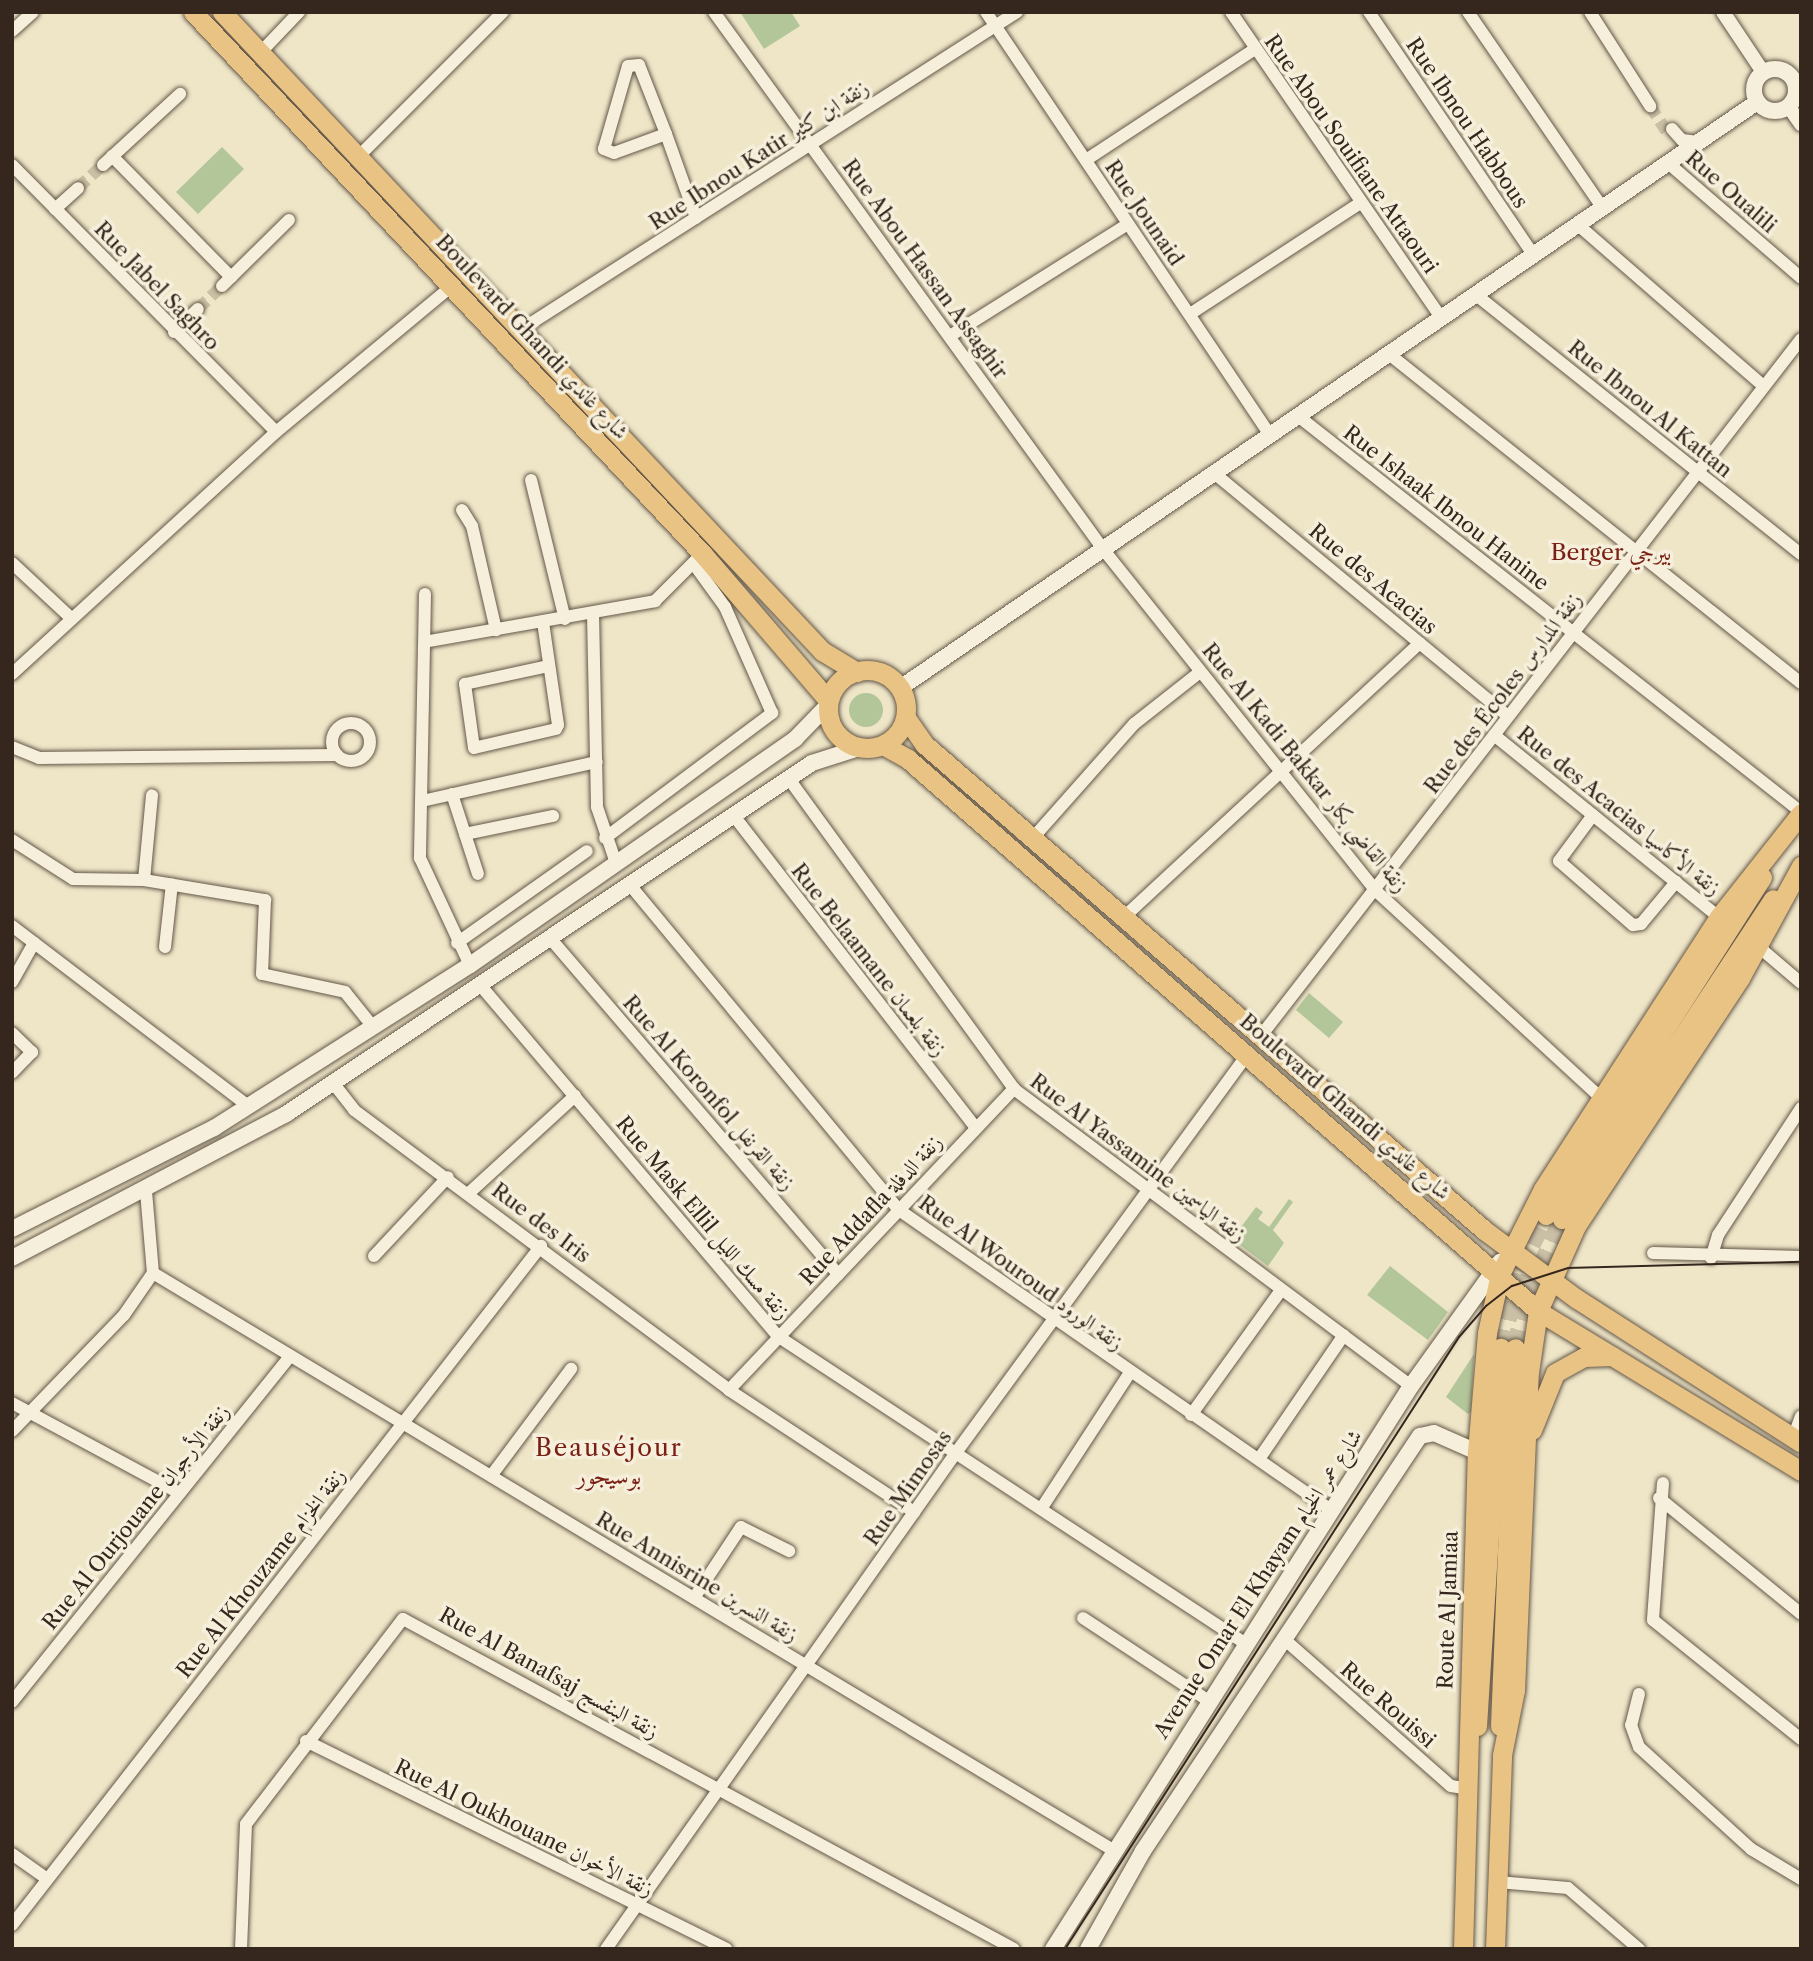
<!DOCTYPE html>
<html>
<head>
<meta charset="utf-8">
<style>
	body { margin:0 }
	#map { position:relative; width:1813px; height:1961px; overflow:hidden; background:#efe6c8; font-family:"Libre Caslon Text",Amiri,serif }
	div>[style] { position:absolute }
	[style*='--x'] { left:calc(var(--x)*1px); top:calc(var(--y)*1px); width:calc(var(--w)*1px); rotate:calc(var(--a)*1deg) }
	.green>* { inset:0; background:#b3c69a }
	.round { border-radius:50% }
	.minor-tunnel>* { height:12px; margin-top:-6px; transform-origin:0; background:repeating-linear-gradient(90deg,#cac0a6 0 12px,transparent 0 18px) }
	.primary-tunnel>* { height:19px; margin-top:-9.5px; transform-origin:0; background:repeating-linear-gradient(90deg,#cac0a6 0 19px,transparent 0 29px) }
	.roads { filter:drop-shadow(0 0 2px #645748) drop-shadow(0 0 2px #645748) }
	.minor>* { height:12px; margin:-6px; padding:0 6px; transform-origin:6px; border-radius:6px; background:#f5efdb }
	.minor>.ring { margin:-6px; padding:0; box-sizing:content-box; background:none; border:12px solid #f5efdb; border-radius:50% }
	.tertiary>* { height:14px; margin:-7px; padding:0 7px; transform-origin:7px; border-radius:7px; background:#f5efdb }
	.secondary>* { height:16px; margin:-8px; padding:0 8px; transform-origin:8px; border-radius:8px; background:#f5efdb }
	.secondary>.ring { margin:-8px; padding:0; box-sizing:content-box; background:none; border:16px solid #f5efdb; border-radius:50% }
	.primary>* { height:19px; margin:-9.5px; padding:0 9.5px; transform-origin:9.5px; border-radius:9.5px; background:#e8c384 }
	.primary>.ring { margin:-9.5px; padding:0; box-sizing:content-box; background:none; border:19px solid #e8c384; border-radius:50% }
	.tram>* { height:2px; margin:-1px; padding:0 1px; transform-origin:1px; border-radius:1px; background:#36271e }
	span { translate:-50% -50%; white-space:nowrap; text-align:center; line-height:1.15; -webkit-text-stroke:7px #f5efdb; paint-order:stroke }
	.street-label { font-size:21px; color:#36271e }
	.neighbourhood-label { font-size:23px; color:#7a1f14 }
	.quarter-label { font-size:24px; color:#7a1f14; letter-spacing:2px }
	.frame { position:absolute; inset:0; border:14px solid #36271e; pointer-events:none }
</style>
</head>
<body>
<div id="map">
	<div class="green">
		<div style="clip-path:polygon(740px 12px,791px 12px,800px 26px,764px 49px)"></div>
		<div style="clip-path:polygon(222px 147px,244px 169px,198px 214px,176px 192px)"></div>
		<div class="round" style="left:849px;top:693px;width:34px;height:34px"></div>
		<div style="clip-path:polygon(1309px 993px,1343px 1022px,1329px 1038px,1296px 1010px)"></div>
		<div style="clip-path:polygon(1289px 1199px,1293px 1202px,1273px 1230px,1284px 1243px,1268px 1266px,1232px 1239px,1256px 1207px,1263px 1212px,1258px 1219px,1269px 1227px)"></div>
		<div style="clip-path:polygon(1390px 1266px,1448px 1312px,1428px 1340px,1367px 1295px)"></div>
		<div style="clip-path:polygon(1474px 1354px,1471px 1412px,1468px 1414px,1446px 1397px)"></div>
	</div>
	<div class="minor-tunnel">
		<div style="--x:1650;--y:106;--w:31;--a:57"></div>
		<div style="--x:78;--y:188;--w:34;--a:-43"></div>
		<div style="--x:198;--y:309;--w:33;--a:-44"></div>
	</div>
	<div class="primary-tunnel">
		<div style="--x:1501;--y:1348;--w:80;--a:-77.7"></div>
		<div style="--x:1518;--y:1270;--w:62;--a:-63"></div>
		<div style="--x:1515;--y:1348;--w:55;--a:-75.2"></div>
		<div style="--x:1529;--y:1295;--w:83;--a:-66.5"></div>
	</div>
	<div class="roads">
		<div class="minor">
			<div style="--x:714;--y:12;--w:663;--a:54.08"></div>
			<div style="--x:1103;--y:549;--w:438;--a:51.4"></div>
			<div style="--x:1376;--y:891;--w:307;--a:42.6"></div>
			<div style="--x:986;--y:12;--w:509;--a:56.12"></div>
			<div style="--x:1231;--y:12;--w:370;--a:55.5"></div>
			<div style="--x:1369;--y:12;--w:292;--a:55.9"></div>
			<div style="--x:1468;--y:12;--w:237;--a:55.5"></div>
			<div style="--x:1590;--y:12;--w:112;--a:57.4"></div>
			<div style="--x:12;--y:31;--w:28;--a:-42"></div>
			<div style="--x:260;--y:53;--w:57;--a:-46.4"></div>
			<div style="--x:1672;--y:129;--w:15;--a:48"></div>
			<div style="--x:1682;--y:140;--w:16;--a:7"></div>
			<div style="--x:666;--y:134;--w:55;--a:159.9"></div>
			<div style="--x:614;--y:153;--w:11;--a:-158"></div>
			<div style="--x:604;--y:149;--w:86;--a:-73.9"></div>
			<div style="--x:628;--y:66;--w:11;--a:-5"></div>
			<div style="--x:639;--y:65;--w:74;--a:68.6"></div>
			<div style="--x:666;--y:134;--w:89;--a:70.3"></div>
			<div style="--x:112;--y:156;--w:170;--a:45.5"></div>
			<div style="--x:358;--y:157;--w:205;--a:-45"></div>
			<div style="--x:1086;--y:160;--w:202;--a:-33.3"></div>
			<div style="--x:1668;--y:163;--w:176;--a:40.8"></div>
			<div style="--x:12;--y:165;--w:375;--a:45.3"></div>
			<div style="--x:103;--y:165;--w:105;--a:-42.7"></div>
			<div style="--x:55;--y:209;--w:31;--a:-42"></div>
			<div style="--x:1577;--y:224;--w:244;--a:41"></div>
			<div style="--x:222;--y:286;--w:94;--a:-44.6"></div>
			<div style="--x:1475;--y:294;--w:417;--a:38.6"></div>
			<div style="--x:1190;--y:314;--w:203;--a:-33.1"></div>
			<div style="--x:522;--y:329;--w:588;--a:-32.64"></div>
			<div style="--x:174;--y:332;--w:33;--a:-44"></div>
			<div style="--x:950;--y:336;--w:208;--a:-32.2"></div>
			<div style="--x:1389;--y:354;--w:527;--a:38.61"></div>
			<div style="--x:1298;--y:416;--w:640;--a:38.21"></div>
			<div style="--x:1214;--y:473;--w:380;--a:39.6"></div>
			<div style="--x:531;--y:480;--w:143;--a:76.3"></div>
			<div style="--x:462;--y:510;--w:19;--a:58"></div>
			<div style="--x:472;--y:526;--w:107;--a:77"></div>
			<div style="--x:12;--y:563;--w:82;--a:43"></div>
			<div style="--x:425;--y:594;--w:264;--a:91.1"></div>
			<div style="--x:420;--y:858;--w:118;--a:65"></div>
			<div style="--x:593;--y:614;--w:193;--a:88.8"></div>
			<div style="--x:597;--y:807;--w:59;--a:71.3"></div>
			<div style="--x:543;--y:622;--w:104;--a:81.7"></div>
			<div style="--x:558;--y:725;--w:4;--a:117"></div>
			<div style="--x:556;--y:729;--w:84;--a:167"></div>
			<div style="--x:474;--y:748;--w:65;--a:-98"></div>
			<div style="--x:465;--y:684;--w:86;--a:-12.1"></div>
			<div style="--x:429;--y:641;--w:230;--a:-10"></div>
			<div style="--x:655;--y:601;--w:59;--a:-45"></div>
			<div style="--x:12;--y:674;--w:358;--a:-42.5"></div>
			<div style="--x:276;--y:432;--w:230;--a:-39.7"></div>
			<div class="ring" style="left:332px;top:723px;width:26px;height:26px"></div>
			<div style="--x:1494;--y:735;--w:289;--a:39"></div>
			<div style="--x:12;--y:747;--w:29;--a:22"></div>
			<div style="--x:39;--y:758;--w:298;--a:-0.6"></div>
			<div style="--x:789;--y:779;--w:383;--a:54"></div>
			<div style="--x:1014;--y:1089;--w:496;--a:36.8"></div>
			<div style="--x:452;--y:794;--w:84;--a:72"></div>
			<div style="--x:422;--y:801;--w:179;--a:-12.6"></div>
			<div style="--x:1593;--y:815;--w:57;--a:126.5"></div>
			<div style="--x:1559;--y:861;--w:98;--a:40.9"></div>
			<div style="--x:1633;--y:925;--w:8;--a:-7"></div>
			<div style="--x:1641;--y:924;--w:55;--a:-50.2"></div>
			<div style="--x:734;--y:816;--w:395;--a:52.2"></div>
			<div style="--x:465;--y:834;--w:90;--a:-11.6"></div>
			<div style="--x:605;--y:838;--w:209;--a:-36.8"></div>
			<div style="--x:772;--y:713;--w:116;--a:-113.9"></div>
			<div style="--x:725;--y:607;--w:54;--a:-126"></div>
			<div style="--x:1032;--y:839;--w:154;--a:-48.4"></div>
			<div style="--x:1134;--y:724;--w:84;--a:-38.2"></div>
			<div style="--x:12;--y:840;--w:72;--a:32.6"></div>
			<div style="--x:73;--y:879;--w:71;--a:0.8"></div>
			<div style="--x:144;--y:880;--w:123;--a:9.4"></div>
			<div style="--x:265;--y:900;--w:74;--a:92.3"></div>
			<div style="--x:262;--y:974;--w:85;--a:12.2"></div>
			<div style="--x:345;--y:992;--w:45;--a:51.3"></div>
			<div style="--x:144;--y:880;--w:85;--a:-84.6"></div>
			<div style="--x:630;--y:885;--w:422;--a:50.4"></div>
			<div style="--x:899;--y:1210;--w:526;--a:34.78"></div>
			<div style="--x:1124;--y:917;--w:403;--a:-42.8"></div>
			<div style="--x:12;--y:926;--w:299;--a:37.3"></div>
			<div style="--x:550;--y:938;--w:443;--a:49.4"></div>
			<div style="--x:457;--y:943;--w:159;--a:-35.3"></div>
			<div style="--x:165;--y:947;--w:63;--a:-83.7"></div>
			<div style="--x:1759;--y:947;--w:55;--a:40.6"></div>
			<div style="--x:12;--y:982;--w:45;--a:-60.6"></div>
			<div style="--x:481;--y:986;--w:460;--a:49.7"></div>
			<div style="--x:779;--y:1337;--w:559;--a:33.32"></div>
			<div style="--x:12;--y:1033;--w:28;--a:44"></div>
			<div style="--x:32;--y:1052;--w:29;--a:134"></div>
			<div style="--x:1260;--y:1037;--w:883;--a:-52.22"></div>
			<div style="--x:334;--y:1084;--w:33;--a:52"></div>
			<div style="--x:354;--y:1110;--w:468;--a:36.7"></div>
			<div style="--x:729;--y:1390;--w:222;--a:33.4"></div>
			<div style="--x:469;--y:1193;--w:144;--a:-42.5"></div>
			<div style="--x:1653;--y:1253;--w:148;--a:1.5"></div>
			<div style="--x:374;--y:1256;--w:108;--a:-46.9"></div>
			<div style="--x:1711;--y:1258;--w:24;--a:-73"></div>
			<div style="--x:1718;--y:1235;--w:152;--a:-56.8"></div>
			<div style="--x:153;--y:1273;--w:1120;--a:31.01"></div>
			<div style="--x:729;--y:1390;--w:415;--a:-46.6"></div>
			<div style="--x:12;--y:1403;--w:190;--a:28.3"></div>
			<div style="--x:1191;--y:1415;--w:154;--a:-54.2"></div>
			<div style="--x:12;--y:1431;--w:161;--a:-46"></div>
			<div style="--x:124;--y:1315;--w:51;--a:-55.4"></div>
			<div style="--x:153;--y:1273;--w:82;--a:-94.9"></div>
			<div style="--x:1793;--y:1438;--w:23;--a:-70"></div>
			<div style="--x:1259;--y:1459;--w:150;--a:-55.6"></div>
			<div style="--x:491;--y:1476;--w:134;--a:-53.2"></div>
			<div style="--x:1663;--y:1483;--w:137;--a:94.2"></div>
			<div style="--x:1653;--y:1620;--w:190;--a:38.8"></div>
			<div style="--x:1659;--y:1498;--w:183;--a:39.2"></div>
			<div style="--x:1041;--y:1509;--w:161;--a:-56.9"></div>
			<div style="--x:694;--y:1598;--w:85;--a:-56.5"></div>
			<div style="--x:741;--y:1527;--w:54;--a:26.6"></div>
			<div style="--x:1083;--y:1618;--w:151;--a:33.4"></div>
			<div style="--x:1284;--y:1639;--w:222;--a:41.4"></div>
			<div style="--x:1451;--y:1786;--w:19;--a:9"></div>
			<div style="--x:1639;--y:1694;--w:32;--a:104"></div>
			<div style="--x:1631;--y:1725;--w:23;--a:70"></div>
			<div style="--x:1639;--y:1747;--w:151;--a:42.3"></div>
			<div style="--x:1751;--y:1849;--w:58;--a:31"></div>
			<div style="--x:12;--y:1702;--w:444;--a:-51.2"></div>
			<div style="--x:306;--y:1741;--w:469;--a:26.3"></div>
			<div style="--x:12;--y:1854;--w:43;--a:35.5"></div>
			<div style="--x:1498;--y:1882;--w:70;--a:4.9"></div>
			<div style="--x:1568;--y:1888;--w:94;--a:40.7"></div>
			<div style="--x:12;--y:1925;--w:861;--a:-52.08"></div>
			<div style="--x:241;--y:1949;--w:125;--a:-87.7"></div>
			<div style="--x:246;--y:1824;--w:258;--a:-52.6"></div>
			<div style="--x:403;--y:1619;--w:694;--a:28.37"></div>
			<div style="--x:606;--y:1949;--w:606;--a:-54.81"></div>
			<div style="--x:955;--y:1454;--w:496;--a:-53.8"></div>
		</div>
		<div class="tertiary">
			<div style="--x:1723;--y:12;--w:72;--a:56.3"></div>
			<div style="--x:1789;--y:107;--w:21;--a:55"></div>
		</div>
		<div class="secondary">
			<div class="ring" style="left:1754px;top:69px;width:26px;height:26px"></div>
			<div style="--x:900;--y:688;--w:1038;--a:-34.36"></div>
			<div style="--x:12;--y:1229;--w:226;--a:-26.6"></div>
			<div style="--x:214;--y:1128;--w:303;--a:-32.5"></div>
			<div style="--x:470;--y:965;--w:396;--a:-34.8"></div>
			<div style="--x:795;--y:739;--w:47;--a:-45.9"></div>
			<div style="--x:12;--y:1258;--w:310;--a:-27.7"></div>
			<div style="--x:286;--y:1114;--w:632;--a:-33.72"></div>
			<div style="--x:812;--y:763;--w:49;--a:-17.7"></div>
			<div style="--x:1053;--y:1949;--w:667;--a:-57.55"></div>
			<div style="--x:1411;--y:1386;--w:153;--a:-54.3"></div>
			<div style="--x:1088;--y:1949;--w:112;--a:-60.7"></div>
			<div style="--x:1143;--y:1851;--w:499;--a:-56.3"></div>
			<div style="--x:1420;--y:1436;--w:14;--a:-12"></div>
			<div style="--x:1434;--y:1433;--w:47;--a:23.8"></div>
		</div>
		<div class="primary">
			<div style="--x:193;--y:12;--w:743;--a:46.75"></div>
			<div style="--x:702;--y:553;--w:194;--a:49.4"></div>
			<div style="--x:222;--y:12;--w:877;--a:46.8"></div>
			<div style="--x:822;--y:651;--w:41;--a:31"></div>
			<div class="ring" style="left:828px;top:670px;width:59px;height:59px"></div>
			<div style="--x:906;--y:718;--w:32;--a:55"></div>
			<div style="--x:924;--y:744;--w:741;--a:40.95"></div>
			<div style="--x:1484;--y:1230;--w:116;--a:36.6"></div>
			<div style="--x:1577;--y:1299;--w:266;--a:32.7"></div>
			<div style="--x:883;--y:745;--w:29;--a:29"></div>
			<div style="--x:908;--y:759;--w:838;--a:41.22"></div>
			<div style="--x:1538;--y:1311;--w:308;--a:31.3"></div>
			<div style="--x:1546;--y:1215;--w:401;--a:-57.4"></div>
			<div style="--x:1562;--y:1219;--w:383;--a:-56.6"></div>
			<div style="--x:1532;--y:1430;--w:61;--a:-68"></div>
			<div style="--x:1555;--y:1373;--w:33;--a:-29"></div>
			<div style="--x:1584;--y:1357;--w:28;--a:-2"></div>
			<div style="--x:1477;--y:1726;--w:379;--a:-86.4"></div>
			<div style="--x:1500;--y:1726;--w:378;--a:-87.7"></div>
			<div style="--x:1463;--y:1949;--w:497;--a:-88.4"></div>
			<div style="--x:1477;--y:1452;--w:119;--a:-85.2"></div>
			<div style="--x:1487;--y:1333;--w:60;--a:-77.6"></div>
			<div style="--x:1500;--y:1274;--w:95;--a:-63.2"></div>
			<div style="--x:1543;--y:1189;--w:324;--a:-57.1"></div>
			<div style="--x:1719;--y:917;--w:132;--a:-51.7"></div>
			<div style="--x:1495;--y:1949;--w:194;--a:-87.9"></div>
			<div style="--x:1502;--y:1755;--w:66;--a:-78.7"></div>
			<div style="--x:1515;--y:1690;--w:318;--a:-87.5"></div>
			<div style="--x:1529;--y:1372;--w:62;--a:-81.6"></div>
			<div style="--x:1538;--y:1311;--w:93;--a:-65.9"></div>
			<div style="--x:1576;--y:1226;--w:297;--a:-56.5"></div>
			<div style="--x:1740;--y:978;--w:128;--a:-61.4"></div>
		</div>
	</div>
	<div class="tram">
		<div style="--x:1065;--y:1949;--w:728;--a:-57.23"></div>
		<div style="--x:1459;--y:1337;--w:41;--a:-48.9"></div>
		<div style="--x:1486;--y:1306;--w:33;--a:-38"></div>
		<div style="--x:1512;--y:1286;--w:59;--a:-17.8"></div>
		<div style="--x:1568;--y:1268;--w:233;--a:-1.5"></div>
	</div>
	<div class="street-label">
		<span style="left:1467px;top:123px;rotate:56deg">Rue Ibnou Habbous</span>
		<span style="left:1351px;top:154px;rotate:55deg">Rue Abou Souifiane Attaouri</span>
		<span style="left:759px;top:155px;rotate:-33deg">Rue Ibnou Katir زنقة ابن كثير</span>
		<span style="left:1731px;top:192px;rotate:41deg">Rue Oualili</span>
		<span style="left:1144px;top:213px;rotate:56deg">Rue Jounaid</span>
		<span style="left:925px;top:269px;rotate:54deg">Rue Abou Hassan Assaghir</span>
		<span style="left:157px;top:286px;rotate:46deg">Rue Jabel Saghro</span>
		<span style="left:532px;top:337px;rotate:47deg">Boulevard Ghandi شارع غاندي</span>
		<span style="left:1650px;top:409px;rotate:39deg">Rue Ibnou Al Kattan</span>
		<span style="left:1446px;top:508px;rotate:38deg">Rue Ishaak Ibnou Hanine</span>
		<span style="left:1373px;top:579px;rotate:40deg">Rue des Acacias</span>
		<span style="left:1503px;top:693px;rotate:-53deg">Rue des Écoles زنقة المدارس</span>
		<span style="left:1305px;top:768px;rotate:51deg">Rue Al Kadi Bakkar زنقة القاضي بكار</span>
		<span style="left:1619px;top:811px;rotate:39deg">Rue des Acacias زنقة الأكاسيا</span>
		<span style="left:869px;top:960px;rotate:52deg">Rue Belaamane زنقة بلعمان</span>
		<span style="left:709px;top:1093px;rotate:49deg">Rue Al Koronfol زنقة القرنفل</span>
		<span style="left:1345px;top:1107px;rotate:41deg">Boulevard Ghandi شارع غاندي</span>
		<span style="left:1138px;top:1158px;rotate:37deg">Rue Al Yassamine زنقة الياسمين</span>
		<span style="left:871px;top:1210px;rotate:-47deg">Rue Addafla زنقة الدفلة</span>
		<span style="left:703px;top:1218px;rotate:50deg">Rue Mask Ellil زنقة مسك الليل</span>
		<span style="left:541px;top:1223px;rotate:37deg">Rue des Iris</span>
		<span style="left:1021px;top:1273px;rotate:36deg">Rue Al Wouroud زنقة الورود</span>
		<span style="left:908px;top:1488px;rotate:-55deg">Rue Mimosas</span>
		<span style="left:136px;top:1517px;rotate:-51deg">Rue Al Ourjouane زنقة الأرجوان</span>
		<span style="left:261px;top:1573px;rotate:-52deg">Rue Al Khouzame زنقة الخزام</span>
		<span style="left:697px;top:1577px;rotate:31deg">Rue Annisrine زنقة النسرين</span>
		<span style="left:1258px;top:1584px;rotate:-57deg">Avenue Omar El Khayam شارع عمر الخيام</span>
		<span style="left:1448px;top:1610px;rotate:-88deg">Route Al Jamiaa</span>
		<span style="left:549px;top:1673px;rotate:29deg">Rue Al Banafsaj زنقة البنفسج</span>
		<span style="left:1388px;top:1705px;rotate:41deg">Rue Rouissi</span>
		<span style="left:524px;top:1828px;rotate:26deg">Rue Al Oukhouane زنقة الأخوان</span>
	</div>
	<div class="neighbourhood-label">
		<span style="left:1611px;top:552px">Berger بيرجي</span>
	</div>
	<div class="quarter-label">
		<span style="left:609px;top:1462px">Beauséjour<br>بوسيجور</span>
	</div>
	<div class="frame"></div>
</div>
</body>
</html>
